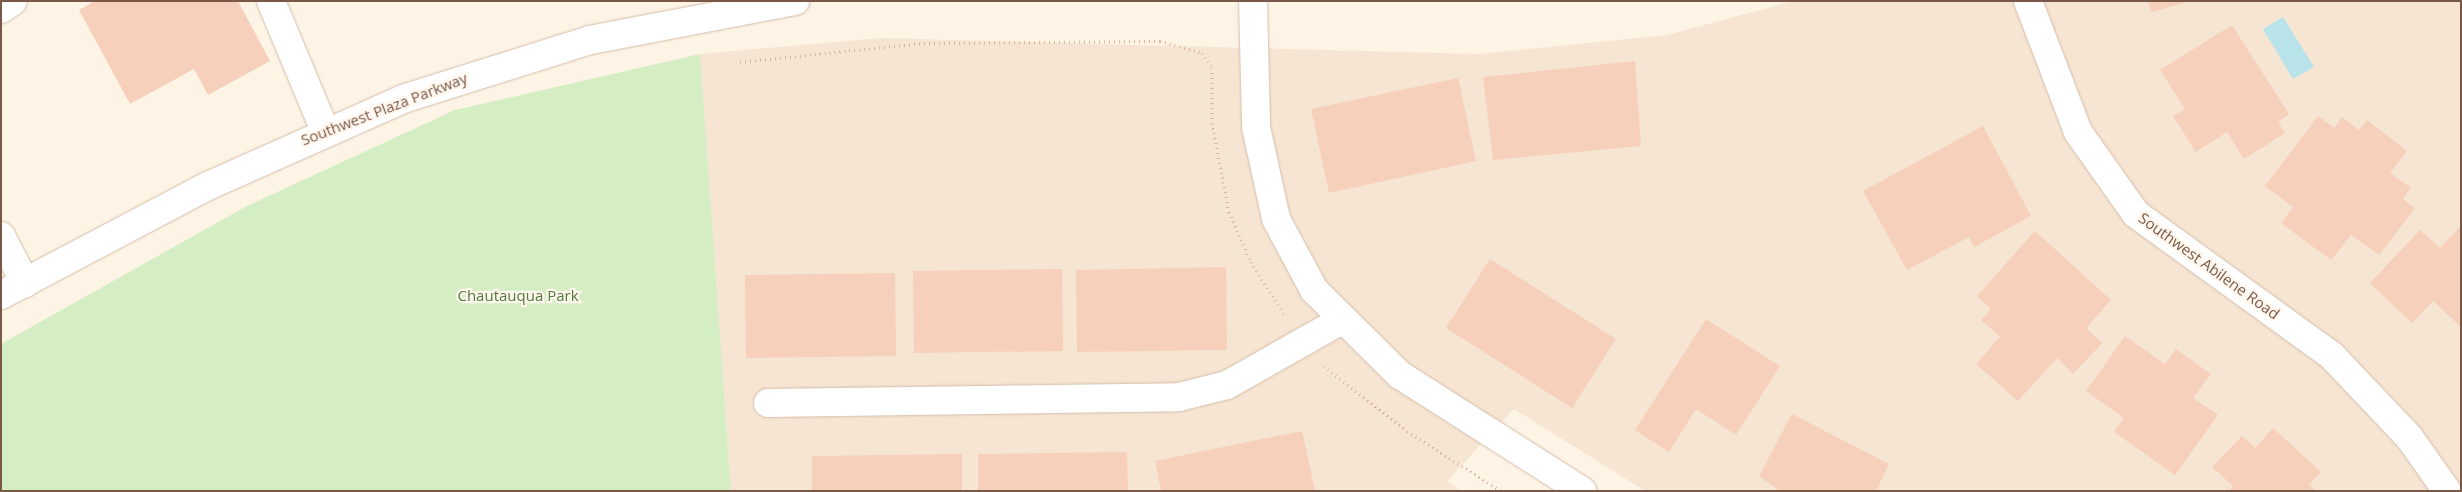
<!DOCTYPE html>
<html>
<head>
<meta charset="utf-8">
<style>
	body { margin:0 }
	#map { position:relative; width:2462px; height:492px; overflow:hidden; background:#fef4e5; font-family:"Open Sans",sans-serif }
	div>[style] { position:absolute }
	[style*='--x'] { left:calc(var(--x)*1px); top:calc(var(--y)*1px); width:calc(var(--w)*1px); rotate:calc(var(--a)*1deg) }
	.residential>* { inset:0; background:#f6e5d2 }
	.green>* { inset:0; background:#d4edc2 }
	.water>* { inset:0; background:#b7e3e9 }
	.building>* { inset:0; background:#f6d0ba }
	.path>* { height:3px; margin-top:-1.5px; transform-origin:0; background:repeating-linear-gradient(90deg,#dbb39d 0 1px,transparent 0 5px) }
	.roads { filter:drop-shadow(0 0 1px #d3bdac) drop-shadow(0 0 1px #d3bdac) }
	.minor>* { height:28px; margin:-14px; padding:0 14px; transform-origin:14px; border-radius:14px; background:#fff }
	span { translate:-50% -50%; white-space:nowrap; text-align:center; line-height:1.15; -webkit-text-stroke:4.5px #fff7ed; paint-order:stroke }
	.street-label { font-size:15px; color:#795847 }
	.park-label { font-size:15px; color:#507a3c }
	.frame { position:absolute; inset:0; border:2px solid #795847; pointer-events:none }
</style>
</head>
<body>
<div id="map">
	<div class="residential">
		<div style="clip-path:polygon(1794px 1px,2461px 1px,2461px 491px,1645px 491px,1514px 409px,1447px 481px,1461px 491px,731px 491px,700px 54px,880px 38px,1480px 54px,1667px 35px)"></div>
	</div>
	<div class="green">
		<div style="clip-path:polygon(700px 54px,731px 491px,1px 491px,1px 344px,245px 207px,455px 110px)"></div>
	</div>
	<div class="water">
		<div style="clip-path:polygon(2283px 17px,2314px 67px,2293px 79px,2263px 29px)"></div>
	</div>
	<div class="building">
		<div style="clip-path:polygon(95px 1px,238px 1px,270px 61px,208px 95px,194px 69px,130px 104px,79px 10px)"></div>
		<div style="clip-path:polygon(2148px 1px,2187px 1px,2187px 2px,2151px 12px)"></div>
		<div style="clip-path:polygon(2232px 25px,2289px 114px,2278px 122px,2285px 133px,2244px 159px,2227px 132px,2196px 152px,2173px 116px,2185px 109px,2160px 70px)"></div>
		<div style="clip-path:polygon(1635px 61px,1641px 146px,1493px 160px,1483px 77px)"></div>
		<div style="clip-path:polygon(1458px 78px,1476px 161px,1329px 193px,1311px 109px)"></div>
		<div style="clip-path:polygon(2318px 116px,2334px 128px,2342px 117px,2359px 130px,2367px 120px,2407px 151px,2390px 173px,2411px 188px,2403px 199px,2415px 208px,2379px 255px,2351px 235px,2331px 260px,2281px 223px,2293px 207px,2265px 186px)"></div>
		<div style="clip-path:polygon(1983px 126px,2031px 216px,1974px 247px,1969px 237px,1907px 270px,1863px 191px)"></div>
		<div style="clip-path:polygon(2461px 226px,2461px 327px,2433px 301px,2412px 323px,2370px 283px,2420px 230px,2440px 248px)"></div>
		<div style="clip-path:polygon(2035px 231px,2111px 300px,2086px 328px,2102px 343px,2073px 374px,2057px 358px,2018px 401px,1976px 364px,2000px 337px,1981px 320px,1991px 309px,1977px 296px)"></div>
		<div style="clip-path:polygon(1490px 259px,1616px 339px,1572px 408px,1446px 328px)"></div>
		<div style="clip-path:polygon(1226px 267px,1227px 350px,1077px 352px,1076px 270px)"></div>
		<div style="clip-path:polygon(1062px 269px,1063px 351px,914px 353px,913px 271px)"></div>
		<div style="clip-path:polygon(895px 273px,896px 356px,746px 358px,745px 275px)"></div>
		<div style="clip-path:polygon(1706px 319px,1780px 366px,1736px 435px,1696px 409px,1669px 452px,1635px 430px)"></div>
		<div style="clip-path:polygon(2125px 336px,2165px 364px,2176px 349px,2211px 374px,2193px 398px,2218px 415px,2175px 475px,2114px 432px,2124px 418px,2086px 391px)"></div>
		<div style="clip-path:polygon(1792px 414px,1889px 464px,1876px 491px,1780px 491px,1759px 476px)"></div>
		<div style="clip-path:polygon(2273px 428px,2321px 472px,2309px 485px,2316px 491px,2229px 491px,2233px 486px,2212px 467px,2242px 436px,2255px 448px)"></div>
		<div style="clip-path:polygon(1302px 431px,1315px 491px,1161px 491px,1155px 461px)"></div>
		<div style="clip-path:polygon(1127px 452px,1128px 491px,978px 491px,978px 454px)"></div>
		<div style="clip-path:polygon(962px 454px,962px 491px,812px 491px,812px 456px)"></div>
	</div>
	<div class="path">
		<div style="--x:740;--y:62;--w:185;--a:-5.9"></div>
		<div style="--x:924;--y:43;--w:236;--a:-0.5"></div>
		<div style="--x:1160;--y:41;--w:44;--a:15.9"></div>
		<div style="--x:1202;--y:53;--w:18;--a:56"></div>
		<div style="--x:1212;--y:68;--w:55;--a:90"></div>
		<div style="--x:1212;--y:123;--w:91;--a:79.2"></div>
		<div style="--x:1229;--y:212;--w:55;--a:66.3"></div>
		<div style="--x:1251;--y:262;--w:64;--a:57.8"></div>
		<div style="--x:1324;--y:366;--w:105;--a:38.1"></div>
		<div style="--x:1407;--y:431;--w:112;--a:32.6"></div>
	</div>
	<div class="roads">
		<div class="minor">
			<div style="--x:271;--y:1;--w:141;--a:67.4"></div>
			<div style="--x:1253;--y:1;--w:126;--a:88.6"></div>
			<div style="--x:1256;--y:127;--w:94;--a:77.7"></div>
			<div style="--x:1276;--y:219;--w:81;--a:61.8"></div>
			<div style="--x:1314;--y:290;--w:121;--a:44.7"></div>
			<div style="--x:1400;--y:375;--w:216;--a:32.5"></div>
			<div style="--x:2028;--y:1;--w:140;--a:69.1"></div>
			<div style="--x:2078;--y:132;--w:100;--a:54.7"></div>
			<div style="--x:2136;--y:214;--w:242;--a:35.9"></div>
			<div style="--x:2332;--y:356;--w:112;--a:46.5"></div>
			<div style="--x:2409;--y:437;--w:66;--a:54.9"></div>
			<div style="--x:1;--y:9;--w:14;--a:-34"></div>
			<div style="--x:1;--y:236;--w:53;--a:62.9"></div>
			<div style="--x:1;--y:295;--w:236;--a:-27.8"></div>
			<div style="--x:210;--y:185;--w:211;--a:-24"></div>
			<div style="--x:403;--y:99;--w:196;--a:-17.5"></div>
			<div style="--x:590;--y:40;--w:209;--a:-10.8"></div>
			<div style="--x:768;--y:403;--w:411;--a:-0.8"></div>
			<div style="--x:1179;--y:397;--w:49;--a:-14"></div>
			<div style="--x:1227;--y:385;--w:132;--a:-29.5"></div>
		</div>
	</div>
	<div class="street-label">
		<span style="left:384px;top:109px;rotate:-21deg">Southwest Plaza Parkway</span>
		<span style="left:2209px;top:266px;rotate:36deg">Southwest Abilene Road</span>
	</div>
	<div class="park-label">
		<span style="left:518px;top:296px">Chautauqua Park</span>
	</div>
	<div class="frame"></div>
</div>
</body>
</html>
